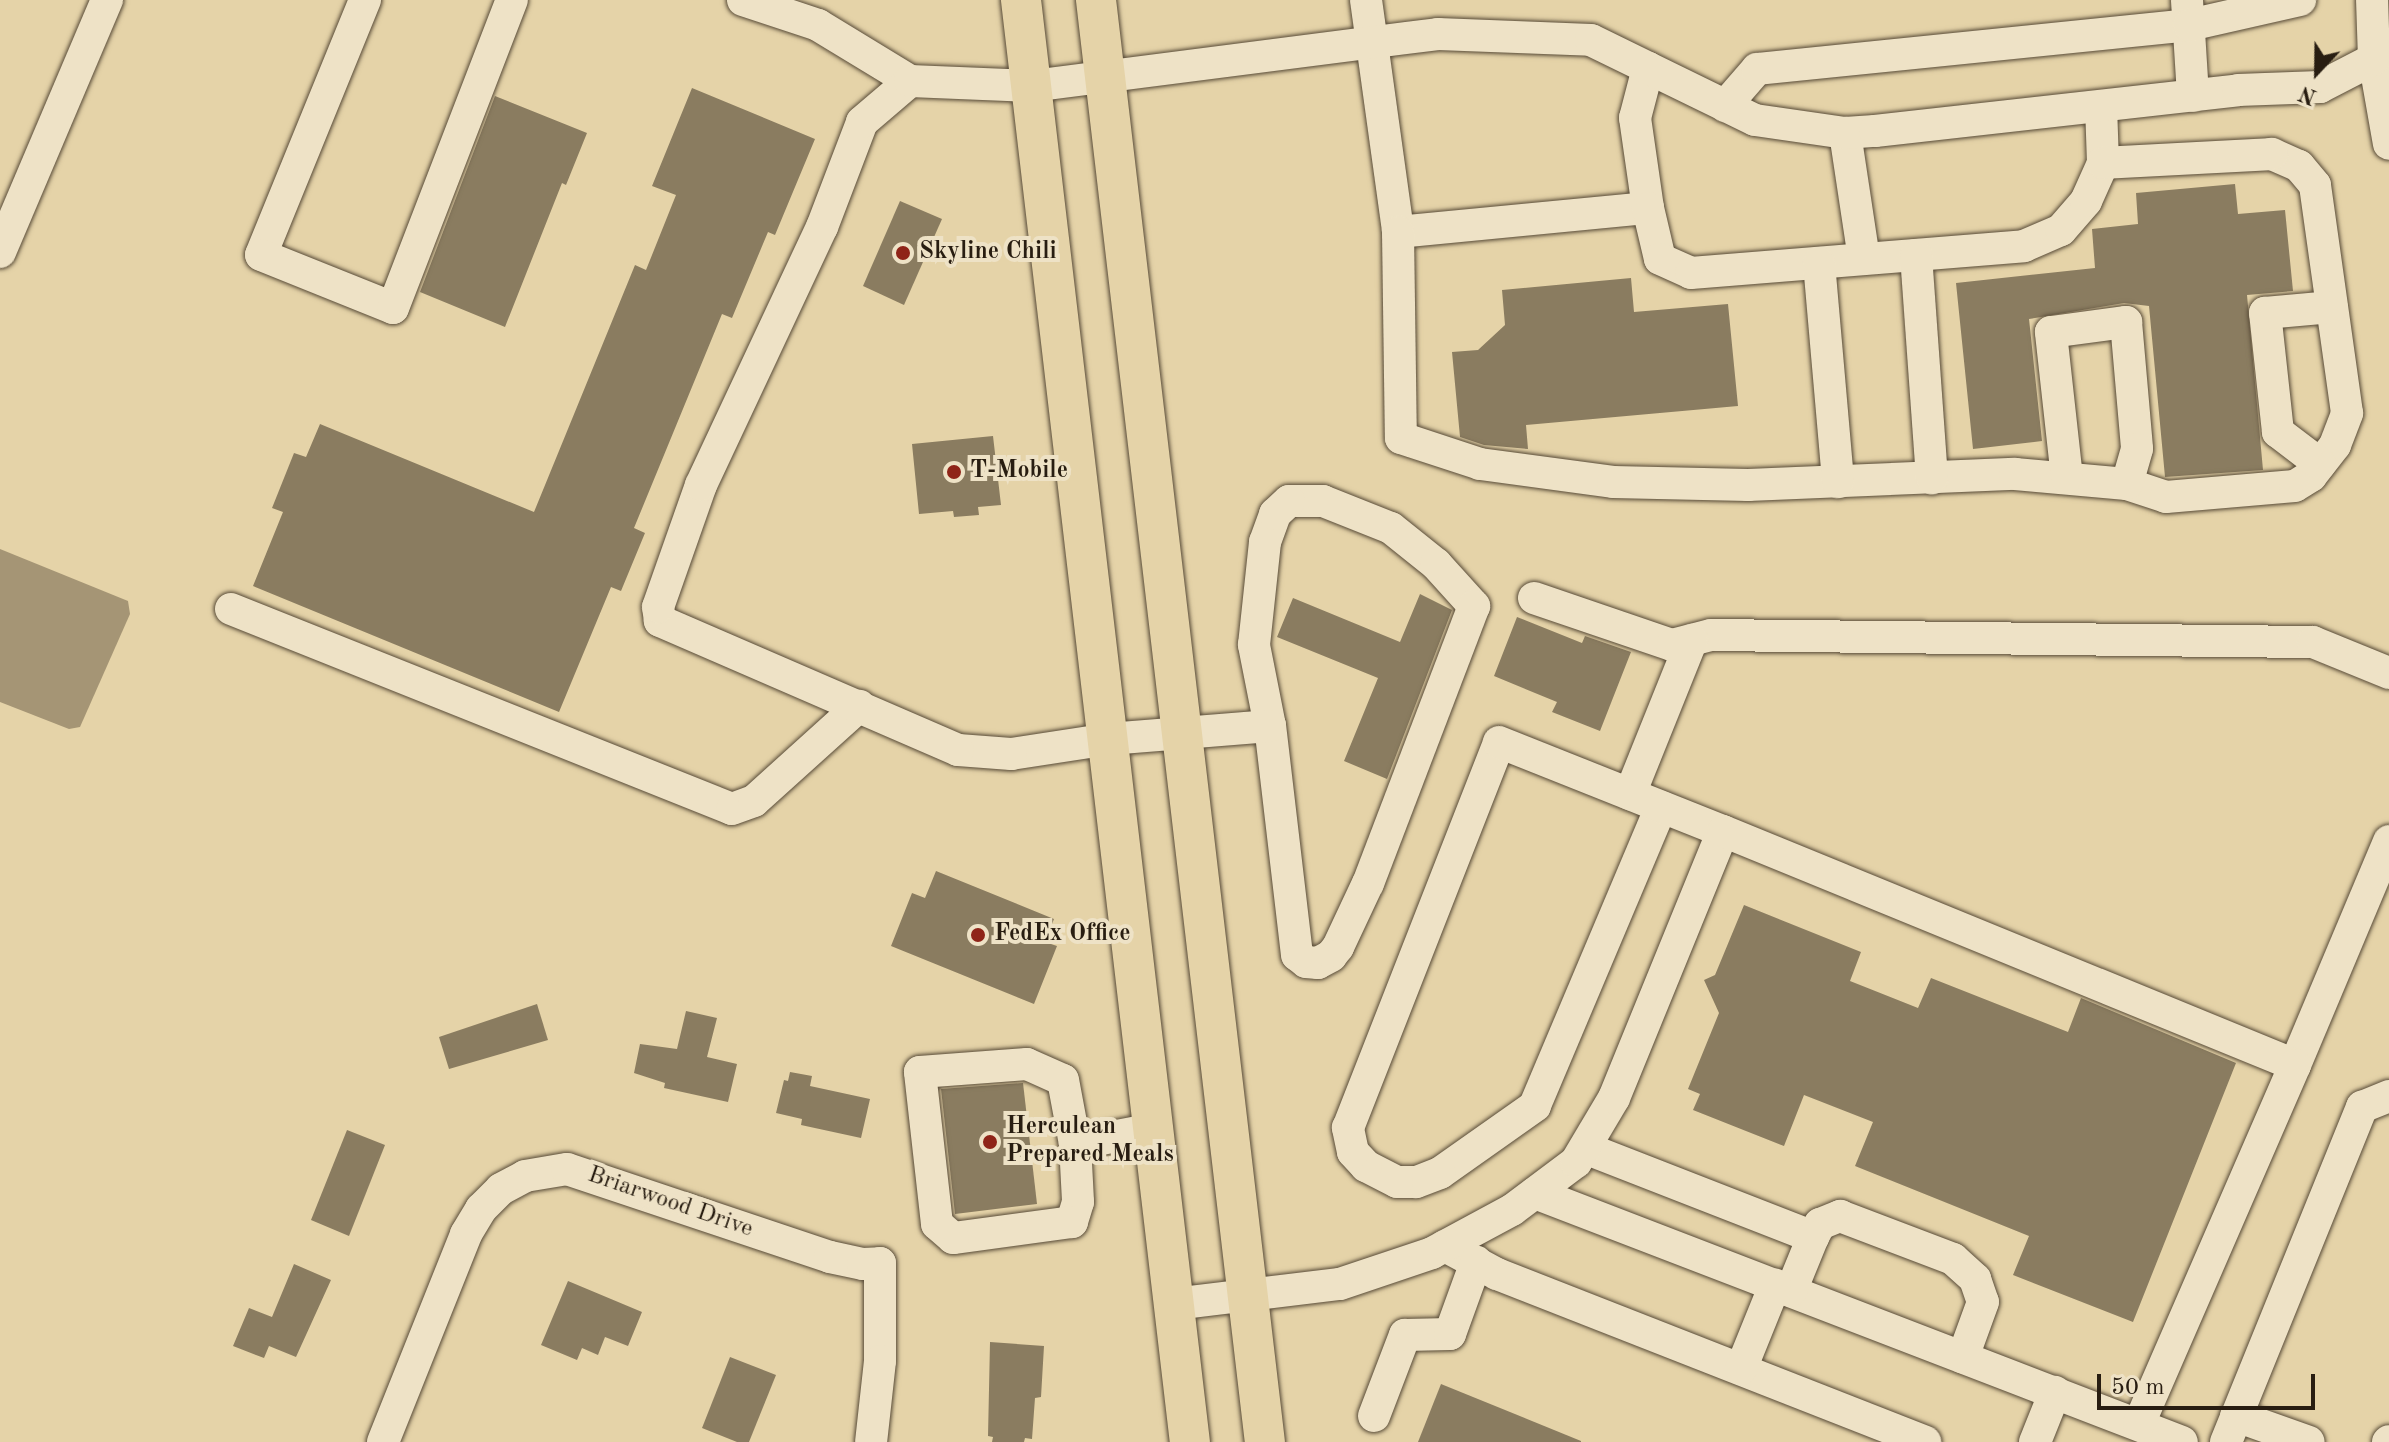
<!DOCTYPE html>
<html>
<head>
<meta charset="utf-8">
<style>
	body { margin:0 }
	#map { position:relative; width:2389px; height:1442px; overflow:hidden; background:#e5d3a8; font-family:"Old Standard TT",serif }
	div>[style] { position:absolute }
	[style*='--x'] { left:calc(var(--x)*1px); top:calc(var(--y)*1px); width:calc(var(--w)*1px); rotate:calc(var(--a)*1deg) }
	.water>* { inset:0; background:#a59575 }
	.building>* { inset:0; background:#8a7c60 }
	.roads { filter:drop-shadow(0 0 2px #574a37) drop-shadow(0 0 2px #574a37) }
	.minor>* { height:32px; margin:-16px; padding:0 16px; transform-origin:16px; border-radius:16px; background:#eee2c6 }
	.major>* { height:40px; margin:-20px; padding:0 20px; transform-origin:20px; border-radius:20px; background:#e5d3a8 }
	.dots>* { width:22px; height:22px; translate:-50% -50%; box-sizing:border-box; border:4px solid #eee2c6; border-radius:50% }
	span { translate:-50% -50%; white-space:nowrap; text-align:center; line-height:1.15; -webkit-text-stroke:8px #eee2c6; paint-order:stroke }
	.poi-label { font-size:24px; color:#281d11; font-weight:700 }
	.left { translate:0 -50%; text-align:left }
	.street-label { font-size:24px; color:#281d11 }
	.north { position:absolute; left:2277px; top:32px; width:80px; height:80px; -webkit-text-stroke:6px #eee2c6; paint-order:stroke; rotate:202deg; font-size:22px; font-weight:700; line-height:32px; text-align:center; color:#281d11 }
	.north::after { content:''; display:block; margin:auto; width:28px; height:36px; background:#281d11; clip-path:polygon(50% 0,100% 100%,50% 72%,0 100%) }
	.scale { position:absolute; left:2097px; top:1374px; width:218px; height:36px; box-sizing:border-box; border:4px solid #281d11; border-top:0; padding-left:10px; font-size:24px; line-height:28px; white-space:nowrap; color:#281d11; -webkit-text-stroke:6px #eee2c6; paint-order:stroke }
</style>
</head>
<body>
<div id="map">
	<div class="water">
		<div style="clip-path:polygon(0 549px,128px 601px,130px 614px,80px 727px,69px 729px,0 702px)"></div>
	</div>
	<div class="building">
		<div style="clip-path:polygon(692px 88px,815px 139px,775px 235px,768px 232px,732px 318px,722px 314px,634px 528px,645px 533px,621px 591px,611px 587px,559px 712px,253px 586px,283px 512px,272px 508px,294px 453px,306px 457px,320px 424px,534px 512px,635px 265px,646px 270px,676px 195px,652px 186px)"></div>
		<div style="clip-path:polygon(495px 96px,587px 133px,566px 185px,562px 183px,505px 327px,420px 292px)"></div>
		<div style="clip-path:polygon(2235px 184px,2238px 214px,2285px 210px,2293px 291px,2247px 295px,2263px 470px,2165px 477px,2149px 306px,2124px 303px,2029px 319px,2042px 441px,1973px 449px,1956px 283px,2095px 268px,2092px 229px,2138px 224px,2136px 193px)"></div>
		<div style="clip-path:polygon(900px 201px,942px 219px,904px 305px,863px 286px)"></div>
		<div style="clip-path:polygon(1631px 278px,1634px 312px,1728px 304px,1738px 406px,1526px 425px,1528px 449px,1484px 445px,1460px 437px,1452px 352px,1478px 350px,1505px 325px,1502px 290px)"></div>
		<div style="clip-path:polygon(993px 436px,1001px 505px,978px 507px,979px 515px,954px 517px,953px 511px,919px 514px,912px 444px)"></div>
		<div style="clip-path:polygon(1420px 594px,1452px 610px,1387px 779px,1344px 761px,1378px 678px,1277px 637px,1293px 598px,1400px 642px)"></div>
		<div style="clip-path:polygon(1517px 617px,1582px 643px,1585px 636px,1631px 652px,1600px 731px,1552px 712px,1557px 702px,1494px 676px)"></div>
		<div style="clip-path:polygon(936px 871px,1054px 919px,1045px 942px,1057px 946px,1034px 1004px,891px 946px,912px 893px,925px 898px)"></div>
		<div style="clip-path:polygon(1744px 905px,1861px 952px,1850px 981px,1918px 1008px,1931px 978px,2068px 1032px,2081px 998px,2236px 1063px,2133px 1322px,2013px 1275px,2029px 1236px,1855px 1166px,1873px 1122px,1804px 1095px,1784px 1146px,1693px 1110px,1700px 1094px,1688px 1089px,1719px 1013px,1704px 980px,1715px 975px)"></div>
		<div style="clip-path:polygon(537px 1004px,548px 1040px,449px 1069px,439px 1037px)"></div>
		<div style="clip-path:polygon(686px 1011px,717px 1018px,707px 1057px,737px 1064px,728px 1102px,664px 1088px,665px 1083px,634px 1073px,640px 1044px,677px 1049px)"></div>
		<div style="clip-path:polygon(790px 1072px,812px 1076px,810px 1086px,870px 1099px,861px 1138px,801px 1125px,802px 1119px,776px 1113px,784px 1080px,788px 1081px)"></div>
		<div style="clip-path:polygon(1023px 1083px,1037px 1204px,955px 1214px,941px 1089px)"></div>
		<div style="clip-path:polygon(347px 1130px,385px 1145px,349px 1236px,311px 1220px)"></div>
		<div style="clip-path:polygon(294px 1264px,331px 1280px,296px 1357px,269px 1346px,264px 1358px,233px 1346px,249px 1308px,272px 1317px)"></div>
		<div style="clip-path:polygon(568px 1281px,642px 1312px,628px 1346px,605px 1337px,598px 1355px,582px 1348px,577px 1360px,541px 1345px)"></div>
		<div style="clip-path:polygon(990px 1342px,1044px 1346px,1041px 1397px,1035px 1398px,1032px 1439px,1025px 1438px,1024px 1442px,992px 1442px,993px 1437px,988px 1436px)"></div>
		<div style="clip-path:polygon(730px 1357px,776px 1375px,749px 1442px,737px 1442px,702px 1428px)"></div>
		<div style="clip-path:polygon(1441px 1384px,1581px 1441px,1581px 1442px,1418px 1442px)"></div>
	</div>
	<div class="roads">
		<div class="minor">
			<div style="--x:365;--y:0;--w:275;--a:112.2"></div>
			<div style="--x:261;--y:255;--w:142;--a:21.9"></div>
			<div style="--x:393;--y:308;--w:330;--a:-68.9"></div>
			<div style="--x:743;--y:0;--w:79;--a:18.4"></div>
			<div style="--x:818;--y:25;--w:108;--a:31.3"></div>
			<div style="--x:1366;--y:0;--w:234;--a:82.1"></div>
			<div style="--x:1398;--y:232;--w:251;--a:-5.5"></div>
			<div style="--x:1648;--y:208;--w:91;--a:-98.2"></div>
			<div style="--x:1635;--y:118;--w:52;--a:-75.4"></div>
			<div style="--x:2187;--y:0;--w:96;--a:86.4"></div>
			<div style="--x:2389;--y:63;--w:16;--a:-165"></div>
			<div style="--x:2374;--y:59;--w:86;--a:80"></div>
			<div style="--x:1725;--y:106;--w:49;--a:-49.1"></div>
			<div style="--x:1757;--y:69;--w:434;--a:-5.8"></div>
			<div style="--x:2189;--y:25;--w:114;--a:-12.7"></div>
			<div style="--x:1845;--y:133;--w:127;--a:81.4"></div>
			<div style="--x:1648;--y:208;--w:52;--a:76.8"></div>
			<div style="--x:1660;--y:259;--w:34;--a:24"></div>
			<div style="--x:1691;--y:273;--w:334;--a:-4.6"></div>
			<div style="--x:2024;--y:246;--w:40;--a:-23.4"></div>
			<div style="--x:2061;--y:230;--w:38;--a:-49"></div>
			<div style="--x:2086;--y:201;--w:42;--a:-65.9"></div>
			<div style="--x:2103;--y:163;--w:56;--a:-92"></div>
			<div style="--x:1398;--y:232;--w:206;--a:89.2"></div>
			<div style="--x:1401;--y:438;--w:83;--a:18.2"></div>
			<div style="--x:1480;--y:464;--w:134;--a:7.7"></div>
			<div style="--x:1613;--y:482;--w:135;--a:1.3"></div>
			<div style="--x:1748;--y:485;--w:267;--a:-2.4"></div>
			<div style="--x:2015;--y:474;--w:112;--a:5.1"></div>
			<div style="--x:2127;--y:484;--w:41;--a:18.4"></div>
			<div style="--x:2166;--y:497;--w:129;--a:-4.9"></div>
			<div style="--x:2295;--y:486;--w:19;--a:-32"></div>
			<div style="--x:2311;--y:476;--w:39;--a:-52"></div>
			<div style="--x:2335;--y:445;--w:34;--a:-69"></div>
			<div style="--x:2347;--y:413;--w:230;--a:-98"></div>
			<div style="--x:2315;--y:185;--w:25;--a:-130"></div>
			<div style="--x:2299;--y:166;--w:30;--a:-156"></div>
			<div style="--x:2272;--y:154;--w:169;--a:177"></div>
			<div style="--x:0;--y:252;--w:274;--a:-67"></div>
			<div style="--x:1916;--y:255;--w:224;--a:85.9"></div>
			<div style="--x:1819;--y:263;--w:220;--a:85"></div>
			<div style="--x:2320;--y:464;--w:53;--a:-142.7"></div>
			<div style="--x:2278;--y:432;--w:120;--a:-96.2"></div>
			<div style="--x:2265;--y:313;--w:67;--a:-5.1"></div>
			<div style="--x:2067;--y:478;--w:147;--a:-96.3"></div>
			<div style="--x:2051;--y:332;--w:76;--a:-7.6"></div>
			<div style="--x:2126;--y:322;--w:127;--a:85"></div>
			<div style="--x:2137;--y:449;--w:36;--a:106"></div>
			<div style="--x:1289;--y:501;--w:34;--a:0"></div>
			<div style="--x:1323;--y:501;--w:73;--a:21.7"></div>
			<div style="--x:1391;--y:528;--w:58;--a:38.7"></div>
			<div style="--x:1436;--y:564;--w:57;--a:47.9"></div>
			<div style="--x:1474;--y:606;--w:297;--a:110.9"></div>
			<div style="--x:1368;--y:883;--w:71;--a:115.1"></div>
			<div style="--x:1338;--y:947;--w:11;--a:128"></div>
			<div style="--x:1331;--y:956;--w:15;--a:152"></div>
			<div style="--x:1318;--y:963;--w:12;--a:-175"></div>
			<div style="--x:1306;--y:962;--w:11;--a:-142"></div>
			<div style="--x:1297;--y:955;--w:231;--a:-96.7"></div>
			<div style="--x:1270;--y:726;--w:83;--a:-101.2"></div>
			<div style="--x:1254;--y:645;--w:104;--a:-83.9"></div>
			<div style="--x:1265;--y:542;--w:30;--a:-70"></div>
			<div style="--x:1275;--y:514;--w:19;--a:-43"></div>
			<div style="--x:1534;--y:598;--w:146;--a:18.8"></div>
			<div style="--x:1672;--y:645;--w:40;--a:-14.4"></div>
			<div style="--x:1711;--y:635;--w:602;--a:0.67"></div>
			<div style="--x:2313;--y:642;--w:82;--a:22.2"></div>
			<div style="--x:231;--y:609;--w:539;--a:21.76"></div>
			<div style="--x:732;--y:809;--w:23;--a:-20"></div>
			<div style="--x:754;--y:801;--w:142;--a:-42.1"></div>
			<div style="--x:1270;--y:726;--w:162;--a:175.4"></div>
			<div style="--x:1109;--y:739;--w:99;--a:171.3"></div>
			<div style="--x:1011;--y:754;--w:53;--a:-175.7"></div>
			<div style="--x:958;--y:750;--w:325;--a:-156.6"></div>
			<div style="--x:660;--y:621;--w:14;--a:-98"></div>
			<div style="--x:658;--y:607;--w:129;--a:-70.6"></div>
			<div style="--x:701;--y:485;--w:285;--a:-64.9"></div>
			<div style="--x:822;--y:227;--w:112;--a:-69.1"></div>
			<div style="--x:862;--y:122;--w:63;--a:-40.5"></div>
			<div style="--x:910;--y:81;--w:122;--a:2.3"></div>
			<div style="--x:1032;--y:86;--w:409;--a:-7.3"></div>
			<div style="--x:1438;--y:34;--w:153;--a:2.2"></div>
			<div style="--x:1591;--y:40;--w:182;--a:26"></div>
			<div style="--x:1755;--y:120;--w:91;--a:8.2"></div>
			<div style="--x:1845;--y:133;--w:30;--a:-4"></div>
			<div style="--x:1875;--y:131;--w:365;--a:-6.4"></div>
			<div style="--x:2238;--y:90;--w:82;--a:-2.1"></div>
			<div style="--x:2320;--y:87;--w:61;--a:-27.4"></div>
			<div style="--x:2374;--y:59;--w:59;--a:-91.9"></div>
			<div style="--x:1630;--y:794;--w:166;--a:-68.1"></div>
			<div style="--x:1661;--y:807;--w:324;--a:112.9"></div>
			<div style="--x:1535;--y:1106;--w:116;--a:144.8"></div>
			<div style="--x:1440;--y:1173;--w:26;--a:159"></div>
			<div style="--x:1416;--y:1182;--w:19;--a:180"></div>
			<div style="--x:1397;--y:1182;--w:35;--a:-153"></div>
			<div style="--x:1366;--y:1166;--w:19;--a:-133"></div>
			<div style="--x:1353;--y:1152;--w:25;--a:-102"></div>
			<div style="--x:1348;--y:1128;--w:414;--a:-68.6"></div>
			<div style="--x:1499;--y:742;--w:241;--a:21.7"></div>
			<div style="--x:1027;--y:1064;--w:39;--a:24"></div>
			<div style="--x:1063;--y:1080;--w:65;--a:79.4"></div>
			<div style="--x:1075;--y:1144;--w:58;--a:87"></div>
			<div style="--x:1078;--y:1202;--w:21;--a:107"></div>
			<div style="--x:1072;--y:1222;--w:120;--a:172.3"></div>
			<div style="--x:953;--y:1238;--w:21;--a:-139"></div>
			<div style="--x:937;--y:1224;--w:153;--a:-96.4"></div>
			<div style="--x:920;--y:1072;--w:107;--a:-4.3"></div>
			<div style="--x:2295;--y:1065;--w:243;--a:-67.2"></div>
			<div style="--x:1075;--y:1144;--w:80;--a:-10.8"></div>
			<div style="--x:1585;--y:1148;--w:245;--a:21.3"></div>
			<div style="--x:1813;--y:1237;--w:15;--a:-62"></div>
			<div style="--x:1820;--y:1224;--w:22;--a:-22"></div>
			<div style="--x:1840;--y:1216;--w:121;--a:20.8"></div>
			<div style="--x:1953;--y:1259;--w:30;--a:42"></div>
			<div style="--x:1975;--y:1279;--w:24;--a:71"></div>
			<div style="--x:1983;--y:1302;--w:59;--a:110"></div>
			<div style="--x:1535;--y:1193;--w:693;--a:21.05"></div>
			<div style="--x:1445;--y:1246;--w:59;--a:28.3"></div>
			<div style="--x:1497;--y:1274;--w:460;--a:21.4"></div>
			<div style="--x:1791;--y:1291;--w:58;--a:-67.8"></div>
			<div style="--x:1174;--y:1304;--w:167;--a:-6.9"></div>
			<div style="--x:1340;--y:1284;--w:97;--a:-18.6"></div>
			<div style="--x:1432;--y:1253;--w:91;--a:-28.3"></div>
			<div style="--x:1512;--y:1210;--w:80;--a:-36.9"></div>
			<div style="--x:1576;--y:1162;--w:74;--a:-59.3"></div>
			<div style="--x:1614;--y:1098;--w:288;--a:-67.8"></div>
			<div style="--x:1723;--y:831;--w:618;--a:22.25"></div>
			<div style="--x:2295;--y:1065;--w:391;--a:113.5"></div>
			<div style="--x:1741;--y:1369;--w:91;--a:-68"></div>
			<div style="--x:1374;--y:1416;--w:87;--a:-69.1"></div>
			<div style="--x:1405;--y:1335;--w:45;--a:-1.3"></div>
			<div style="--x:1450;--y:1334;--w:77;--a:-70.1"></div>
			<div style="--x:2236;--y:1416;--w:77;--a:19.6"></div>
			<div style="--x:383;--y:1442;--w:224;--a:-68.2"></div>
			<div style="--x:466;--y:1234;--w:29;--a:-59"></div>
			<div style="--x:481;--y:1209;--w:28;--a:-45"></div>
			<div style="--x:501;--y:1189;--w:27;--a:-28"></div>
			<div style="--x:525;--y:1176;--w:43;--a:-9.5"></div>
			<div style="--x:567;--y:1169;--w:277;--a:18.5"></div>
			<div style="--x:830;--y:1257;--w:34;--a:12"></div>
			<div style="--x:863;--y:1264;--w:17;--a:-3"></div>
			<div style="--x:880;--y:1263;--w:98;--a:90"></div>
			<div style="--x:880;--y:1361;--w:81;--a:96.3"></div>
			<div style="--x:2035;--y:1442;--w:54;--a:-68.2"></div>
			<div style="--x:2226;--y:1442;--w:362;--a:-67.9"></div>
			<div style="--x:2362;--y:1107;--w:29;--a:-22"></div>
			<div style="--x:2388;--y:1442;--w:1;--a:-45"></div>
		</div>
		<div class="major">
			<div style="--x:1021;--y:0;--w:1452;--a:83.32"></div>
			<div style="--x:1096;--y:0;--w:1452;--a:83.32"></div>
		</div>
	</div>
	<div class="dots">
		<div style="left:903px;top:253px;background:#8f2418"></div>
		<div style="left:954px;top:472px;background:#8f2418"></div>
		<div style="left:978px;top:935px;background:#8f2418"></div>
		<div style="left:990px;top:1142px;background:#8f2418"></div>
	</div>
	<div class="poi-label">
		<span class="left" style="left:919px;top:253px">Skyline Chili</span>
		<span class="left" style="left:970px;top:472px">T-Mobile</span>
		<span class="left" style="left:994px;top:935px">FedEx Office</span>
		<span class="left" style="left:1006px;top:1142px">Herculean<br>Prepared Meals</span>
	</div>
	<div class="street-label">
		<span style="left:670px;top:1203px;rotate:19deg">Briarwood Drive</span>
	</div>
	<div class="north">N</div>
	<div class="scale">50 m</div>
</div>
</body>
</html>
